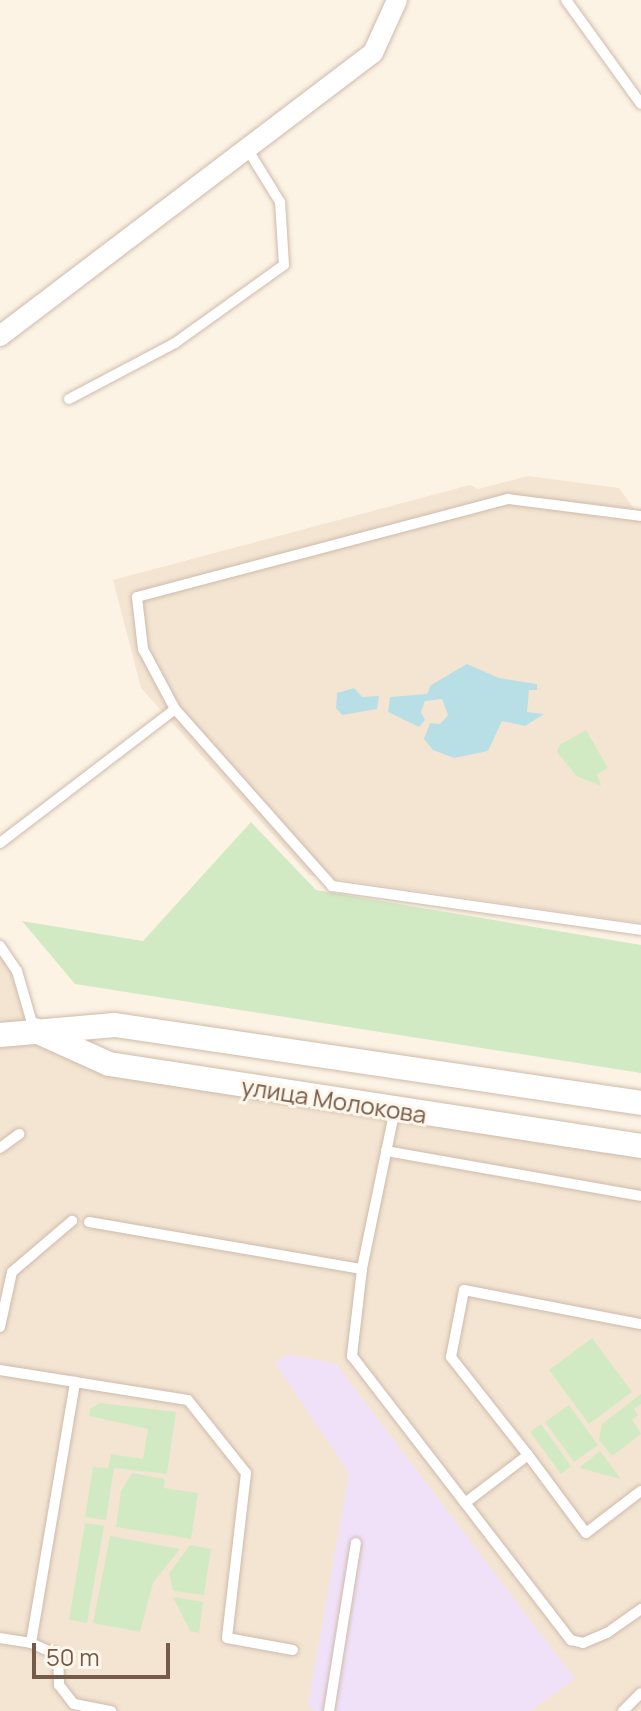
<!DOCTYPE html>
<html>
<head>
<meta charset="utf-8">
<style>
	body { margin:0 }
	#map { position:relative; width:641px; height:1711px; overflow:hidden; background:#fcf3e5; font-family:Manrope,sans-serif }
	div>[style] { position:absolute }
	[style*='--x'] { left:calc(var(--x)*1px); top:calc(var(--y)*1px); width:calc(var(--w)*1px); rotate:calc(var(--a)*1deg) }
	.residential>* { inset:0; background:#f4e5d3 }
	.education>* { inset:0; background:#f0e1f9 }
	.green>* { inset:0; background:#d2eac3 }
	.water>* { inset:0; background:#b9dfe6 }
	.roads { filter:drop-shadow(0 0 2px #cebbab) drop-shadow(0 0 2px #cebbab) }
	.service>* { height:10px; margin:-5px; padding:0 5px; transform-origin:5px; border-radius:5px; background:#fff }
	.minor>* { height:20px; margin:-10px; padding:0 10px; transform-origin:10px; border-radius:10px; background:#fff }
	.tertiary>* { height:24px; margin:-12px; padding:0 12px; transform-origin:12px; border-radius:12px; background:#fff }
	span { translate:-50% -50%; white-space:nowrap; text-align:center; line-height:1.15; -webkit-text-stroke:6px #fff7eb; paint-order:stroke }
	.street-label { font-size:24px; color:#755a4a }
	.scale { position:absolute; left:32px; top:1643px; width:138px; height:36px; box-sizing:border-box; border:4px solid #755a4a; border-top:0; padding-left:10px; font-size:24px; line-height:28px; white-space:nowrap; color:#755a4a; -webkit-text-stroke:6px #fff7eb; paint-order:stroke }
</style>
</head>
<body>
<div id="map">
	<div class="residential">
		<div style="clip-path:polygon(528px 476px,619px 488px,635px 510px,641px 509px,641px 923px,309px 875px,141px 688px,113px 580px,470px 485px,478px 489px)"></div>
		<div style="clip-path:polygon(0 946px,17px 971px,34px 1030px,74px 1050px,641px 1146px,641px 1711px,0 1711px)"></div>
	</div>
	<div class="education">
		<div style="clip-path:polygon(288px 1354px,336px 1364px,575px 1679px,530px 1711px,314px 1711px,308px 1704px,349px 1473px,275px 1363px)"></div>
	</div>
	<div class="green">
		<div style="clip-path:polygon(586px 730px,608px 768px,597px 774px,601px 786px,576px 776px,557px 752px,559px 745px)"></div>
		<div style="clip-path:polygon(251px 822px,316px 890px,641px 945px,641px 1073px,75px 984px,22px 921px,143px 941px)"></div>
		<div style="clip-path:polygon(592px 1338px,632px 1392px,589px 1424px,549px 1370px)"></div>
		<div style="clip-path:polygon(641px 1394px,641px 1404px,634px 1409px,638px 1415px,632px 1420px,641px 1434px,612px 1456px,599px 1440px,602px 1424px)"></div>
		<div style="clip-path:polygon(100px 1403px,176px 1412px,167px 1474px,114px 1468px,106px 1520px,85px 1517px,93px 1467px,108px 1468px,111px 1454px,143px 1459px,148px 1429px,89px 1416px,90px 1409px)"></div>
		<div style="clip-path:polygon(569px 1405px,598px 1445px,574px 1462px,545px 1422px)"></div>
		<div style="clip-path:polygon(541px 1424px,571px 1466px,561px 1474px,530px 1432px)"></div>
		<div style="clip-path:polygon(600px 1451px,621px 1479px,579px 1468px)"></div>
		<div style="clip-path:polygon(132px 1473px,165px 1479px,164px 1488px,198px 1493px,191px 1539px,116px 1527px,121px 1491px)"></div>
		<div style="clip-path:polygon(85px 1523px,104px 1526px,87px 1623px,69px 1620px)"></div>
		<div style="clip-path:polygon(110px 1536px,180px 1549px,153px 1583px,140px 1632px,93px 1623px)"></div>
		<div style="clip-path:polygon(190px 1545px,211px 1549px,204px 1595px,173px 1591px,169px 1573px)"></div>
		<div style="clip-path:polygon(173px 1597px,203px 1602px,199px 1633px,190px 1631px)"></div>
	</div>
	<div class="water">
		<div style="clip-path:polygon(467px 664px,499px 678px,537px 684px,537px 690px,529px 690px,527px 712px,544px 714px,525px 726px,502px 721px,488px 751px,454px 758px,433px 750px,424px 739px,430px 723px,440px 724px,448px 715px,442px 699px,425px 701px,421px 712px,425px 720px,419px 727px,388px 712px,390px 697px,427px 694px,431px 685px)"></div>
		<div style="clip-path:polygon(354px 688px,362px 697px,379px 696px,377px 709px,342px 715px,336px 708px,337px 693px)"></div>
	</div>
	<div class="roads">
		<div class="service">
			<div style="--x:566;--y:0;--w:128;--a:54.2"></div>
			<div style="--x:69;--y:399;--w:120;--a:-27.8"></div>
			<div style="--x:175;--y:343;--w:134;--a:-35.6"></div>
			<div style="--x:284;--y:265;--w:63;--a:-93.6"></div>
			<div style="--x:280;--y:202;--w:61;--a:-121.6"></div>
			<div style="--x:175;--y:709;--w:237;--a:48.4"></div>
			<div style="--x:332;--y:886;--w:312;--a:8.1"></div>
			<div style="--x:0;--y:843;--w:220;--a:-37.4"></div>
			<div style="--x:175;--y:709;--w:68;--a:-118.1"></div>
			<div style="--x:143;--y:649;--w:52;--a:-96.6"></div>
			<div style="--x:137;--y:597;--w:384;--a:-14.8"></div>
			<div style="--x:508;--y:499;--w:134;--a:7.3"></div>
			<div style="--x:0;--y:946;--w:30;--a:56"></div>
			<div style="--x:17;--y:971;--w:61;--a:73.9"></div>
			<div style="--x:395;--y:1109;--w:163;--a:101.7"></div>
			<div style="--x:362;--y:1269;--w:88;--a:96.6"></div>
			<div style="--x:352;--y:1356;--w:359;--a:52.4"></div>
			<div style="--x:571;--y:1640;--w:12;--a:14"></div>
			<div style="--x:583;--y:1643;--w:26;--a:-23"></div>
			<div style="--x:607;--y:1633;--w:42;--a:-35.2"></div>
			<div style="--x:0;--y:1148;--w:24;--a:-36"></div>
			<div style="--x:386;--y:1151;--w:259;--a:10"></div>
			<div style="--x:89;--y:1222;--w:277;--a:9.8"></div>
			<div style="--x:0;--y:1327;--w:56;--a:-77.7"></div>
			<div style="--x:12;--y:1272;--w:79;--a:-40.4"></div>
			<div style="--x:0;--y:1370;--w:76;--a:9.1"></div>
			<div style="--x:528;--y:1455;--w:125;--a:-128.2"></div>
			<div style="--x:451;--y:1357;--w:68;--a:-79"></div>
			<div style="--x:464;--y:1290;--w:180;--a:10.9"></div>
			<div style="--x:465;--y:1503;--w:79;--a:-37.3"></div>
			<div style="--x:528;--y:1455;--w:97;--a:53.4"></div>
			<div style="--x:586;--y:1533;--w:69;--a:-37.4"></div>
			<div style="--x:0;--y:1638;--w:31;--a:9"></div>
			<div style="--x:31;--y:1643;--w:30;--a:24"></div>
			<div style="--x:58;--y:1655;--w:30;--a:88"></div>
			<div style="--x:59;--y:1685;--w:24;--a:52"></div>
			<div style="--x:74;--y:1704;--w:38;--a:11"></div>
			<div style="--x:31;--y:1643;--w:265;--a:-80.4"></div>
			<div style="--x:75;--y:1382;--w:114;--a:9.1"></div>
			<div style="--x:188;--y:1400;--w:93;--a:51.5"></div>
			<div style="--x:246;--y:1473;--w:166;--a:96.6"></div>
			<div style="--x:227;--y:1638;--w:67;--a:10.3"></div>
			<div style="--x:329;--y:1711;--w:170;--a:-80.9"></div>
			<div style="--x:623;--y:1711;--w:25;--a:-45"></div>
		</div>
		<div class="minor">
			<div style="--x:0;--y:336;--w:468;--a:-37.2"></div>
			<div style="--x:373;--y:53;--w:58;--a:-65.6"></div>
		</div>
		<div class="tertiary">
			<div style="--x:34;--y:1030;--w:82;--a:24.4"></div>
			<div style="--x:109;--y:1064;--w:538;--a:8.76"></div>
			<div style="--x:0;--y:1035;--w:115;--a:-5"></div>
			<div style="--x:115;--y:1025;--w:532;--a:8.43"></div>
		</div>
	</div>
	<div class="street-label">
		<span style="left:334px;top:1100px;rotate:9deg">улица Молокова</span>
	</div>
	<div class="scale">50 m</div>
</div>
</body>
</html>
